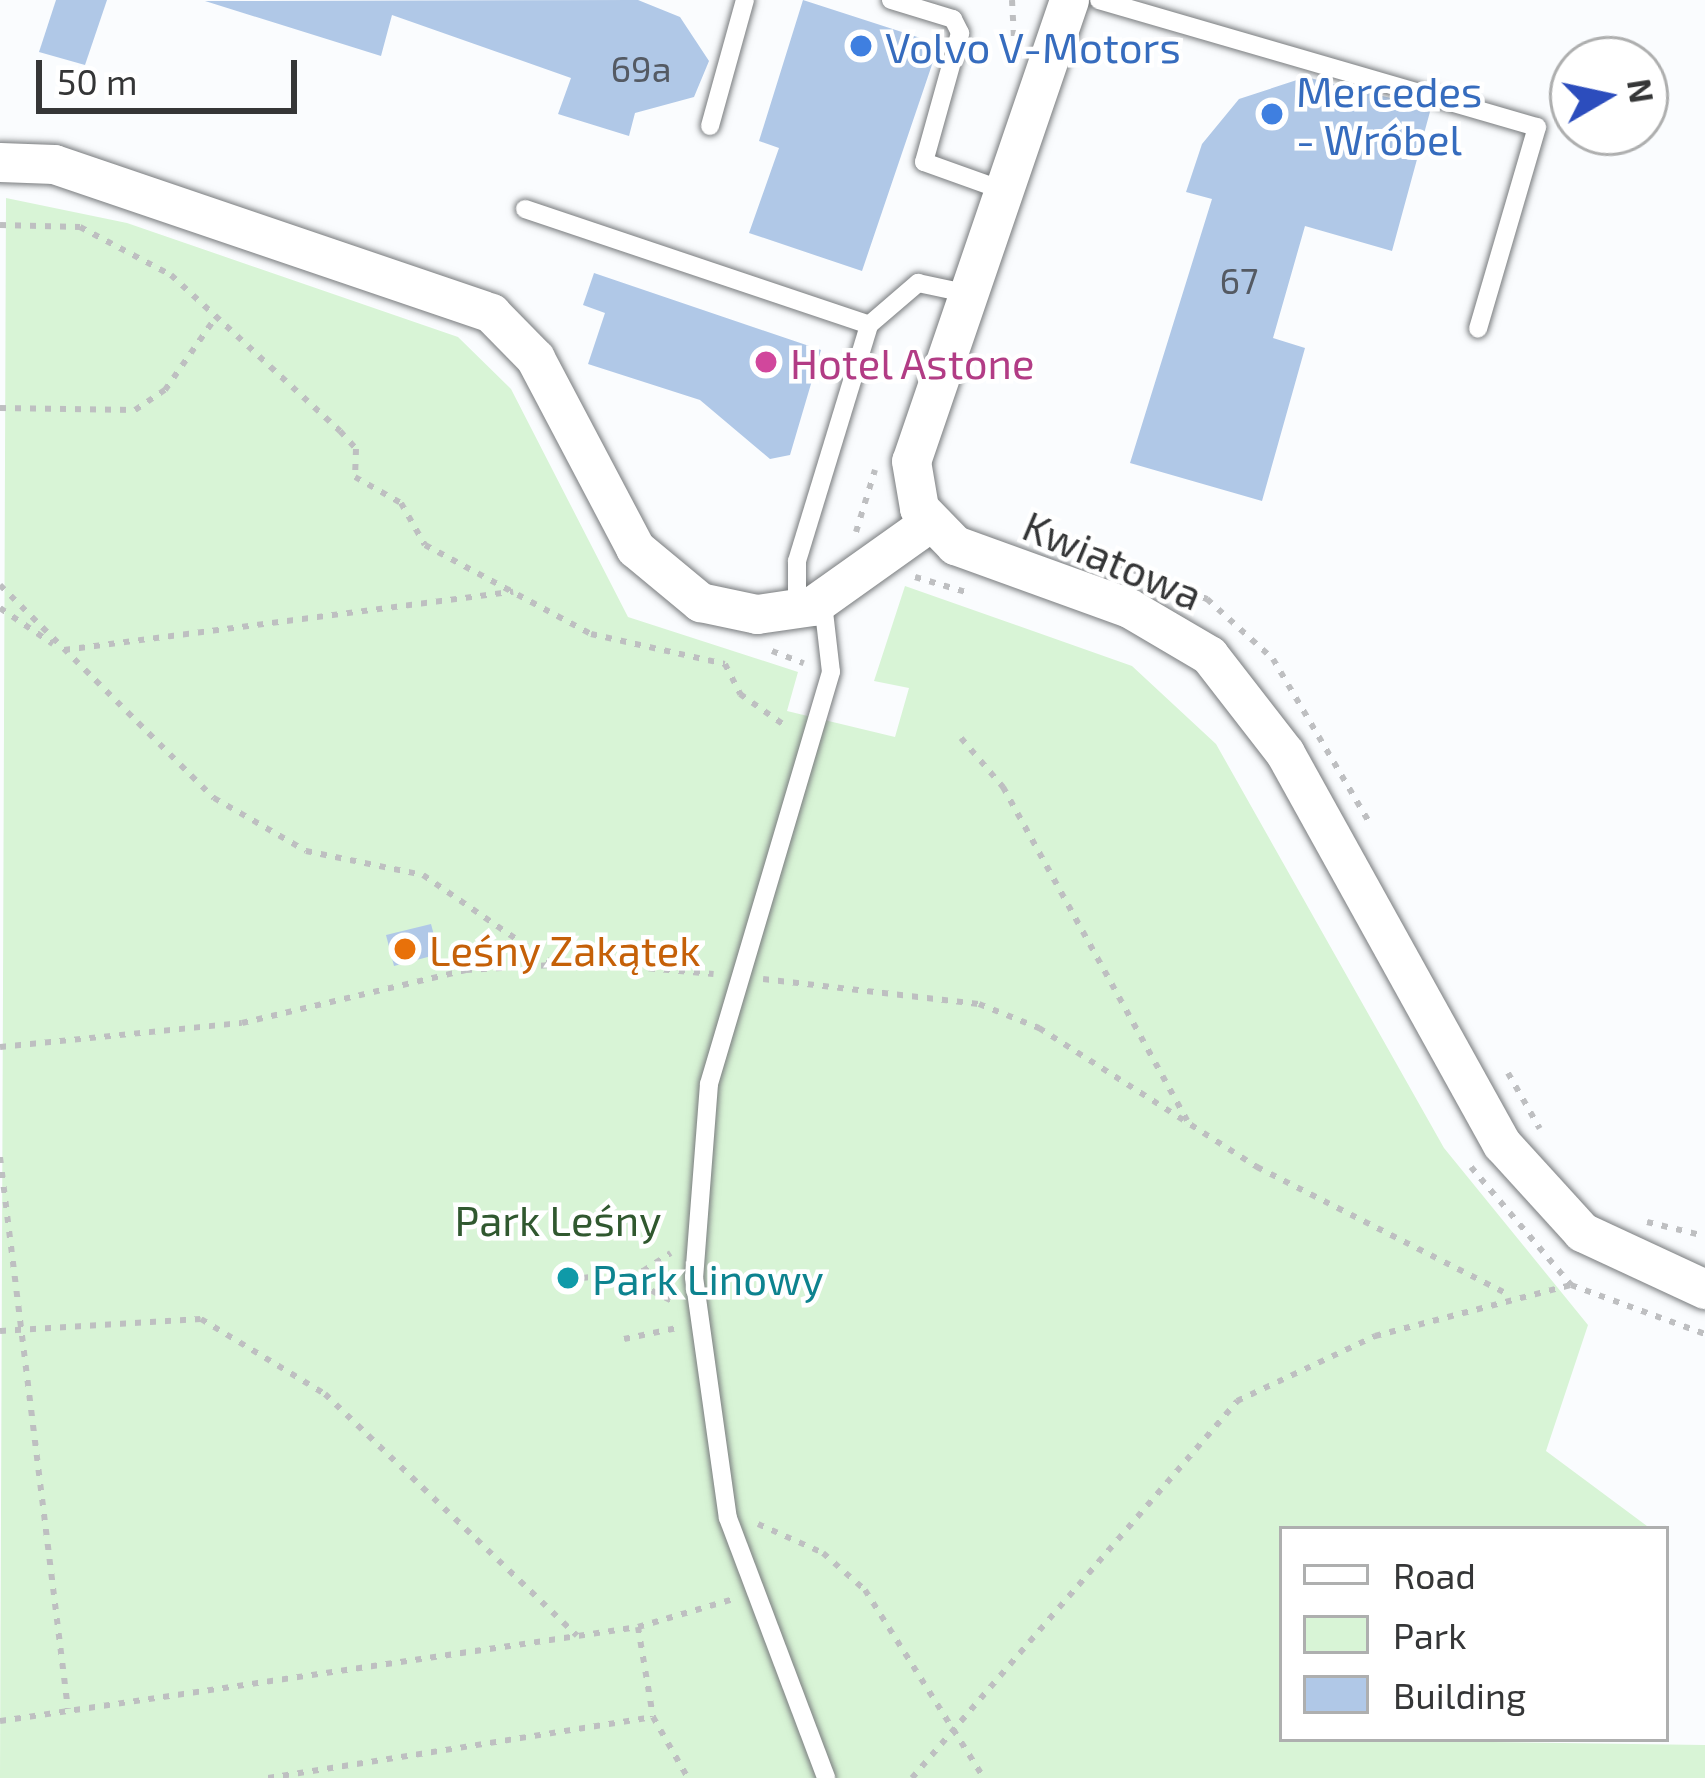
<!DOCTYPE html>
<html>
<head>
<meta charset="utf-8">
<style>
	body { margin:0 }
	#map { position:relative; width:1705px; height:1778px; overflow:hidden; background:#fafcfe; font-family:"Exo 2",sans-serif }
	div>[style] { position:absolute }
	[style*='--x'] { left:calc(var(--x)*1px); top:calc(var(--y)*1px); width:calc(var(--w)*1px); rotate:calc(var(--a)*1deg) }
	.green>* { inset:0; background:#d8f4d6 }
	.building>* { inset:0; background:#b0c8e7 }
	.path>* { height:6px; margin-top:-3px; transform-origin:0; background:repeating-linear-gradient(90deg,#bebfc1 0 6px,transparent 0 15px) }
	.roads { filter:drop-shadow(0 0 3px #797c7e) drop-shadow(0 0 3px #797c7e) }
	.lane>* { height:18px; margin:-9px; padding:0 9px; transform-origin:9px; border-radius:9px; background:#fff }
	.street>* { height:39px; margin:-19.5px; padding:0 19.5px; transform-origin:19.5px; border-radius:19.5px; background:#fff }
	.dots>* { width:33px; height:33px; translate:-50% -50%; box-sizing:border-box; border:6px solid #fff; border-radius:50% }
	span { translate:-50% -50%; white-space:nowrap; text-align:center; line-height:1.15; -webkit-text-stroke:9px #fff; paint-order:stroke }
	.number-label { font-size:36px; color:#545a63 }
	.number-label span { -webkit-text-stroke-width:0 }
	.shop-label { font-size:42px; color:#366cbe }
	.left { translate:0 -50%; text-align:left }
	.hotel-label { font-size:42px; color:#b23c85 }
	.street-label { font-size:42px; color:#353637 }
	.food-label { font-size:42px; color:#c56008 }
	.park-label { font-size:42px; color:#30582f }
	.culture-label { font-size:42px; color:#0d838f }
	.legend { position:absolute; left:1279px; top:1526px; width:390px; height:216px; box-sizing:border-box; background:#fff; border:3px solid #aeafaf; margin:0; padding:15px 21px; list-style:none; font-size:36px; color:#353637 }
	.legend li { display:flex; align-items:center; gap:24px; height:60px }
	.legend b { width:60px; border:3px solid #aeafaf }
	.north { position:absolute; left:1549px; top:36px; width:120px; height:120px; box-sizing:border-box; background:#fff; border:3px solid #aeafaf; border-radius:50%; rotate:81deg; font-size:33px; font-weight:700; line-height:48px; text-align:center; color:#353637 }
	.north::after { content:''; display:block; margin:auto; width:42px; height:54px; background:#2c4dbd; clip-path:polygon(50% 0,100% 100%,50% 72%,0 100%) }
	.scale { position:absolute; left:36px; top:60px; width:261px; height:54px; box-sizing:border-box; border:6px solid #353637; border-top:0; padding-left:15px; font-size:36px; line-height:42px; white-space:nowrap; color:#353637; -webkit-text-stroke:9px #fff; paint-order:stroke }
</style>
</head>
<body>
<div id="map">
	<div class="green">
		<div style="clip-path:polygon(6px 198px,127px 223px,458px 337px,511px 389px,628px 617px,798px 672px,787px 711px,895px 737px,909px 688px,874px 681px,905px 586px,1132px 666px,1216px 744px,1444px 1148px,1588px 1325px,1546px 1451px,1651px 1529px,1282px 1529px,1282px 1739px,1705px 1745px,1705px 1778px,0 1778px)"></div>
	</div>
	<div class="building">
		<div style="clip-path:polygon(56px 0,107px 0,85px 65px,39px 52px)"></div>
		<div style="clip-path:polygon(638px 0,680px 17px,709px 61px,694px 97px,635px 113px,629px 136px,558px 114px,571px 78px,392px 15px,381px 56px,205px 1px)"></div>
		<div style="clip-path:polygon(803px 0,939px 44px,862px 271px,749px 233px,779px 148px,759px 141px)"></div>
		<div style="clip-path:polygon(1306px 77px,1431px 108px,1392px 251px,1305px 226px,1273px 338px,1305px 348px,1262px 501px,1130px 463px,1212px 199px,1186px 192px,1202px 144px,1239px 99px)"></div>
		<div style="clip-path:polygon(594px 273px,821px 350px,790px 455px,770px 459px,700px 400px,588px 364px,605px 313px,583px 305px)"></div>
		<div style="clip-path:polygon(431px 924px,439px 954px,394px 966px,386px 935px)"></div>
	</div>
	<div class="path">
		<div style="--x:1012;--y:0;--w:38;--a:87"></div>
		<div style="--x:0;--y:225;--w:80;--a:1.4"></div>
		<div style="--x:80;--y:227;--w:103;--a:27.8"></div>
		<div style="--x:171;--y:275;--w:230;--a:42.7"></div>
		<div style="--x:340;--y:431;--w:24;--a:48"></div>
		<div style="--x:356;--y:449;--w:28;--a:92"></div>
		<div style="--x:355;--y:477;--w:53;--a:29.5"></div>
		<div style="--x:401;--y:503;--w:48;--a:60.3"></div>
		<div style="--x:425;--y:545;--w:188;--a:28.2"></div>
		<div style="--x:591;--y:634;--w:137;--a:12.6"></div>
		<div style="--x:725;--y:664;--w:34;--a:63"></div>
		<div style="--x:740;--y:694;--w:57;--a:35.1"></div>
		<div style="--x:0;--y:408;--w:135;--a:0.8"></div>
		<div style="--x:135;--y:410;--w:36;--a:-34"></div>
		<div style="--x:165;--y:390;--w:89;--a:-55.1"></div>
		<div style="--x:856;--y:532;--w:65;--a:-73"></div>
		<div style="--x:1036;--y:532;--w:184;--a:21.4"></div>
		<div style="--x:1207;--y:599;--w:89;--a:42.3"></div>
		<div style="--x:1273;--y:659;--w:187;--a:59.5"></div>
		<div style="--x:915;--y:577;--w:56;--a:16.5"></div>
		<div style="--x:0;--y:585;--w:302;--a:44.9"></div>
		<div style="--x:214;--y:798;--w:106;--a:29.9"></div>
		<div style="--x:306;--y:851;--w:119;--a:11.6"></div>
		<div style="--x:423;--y:875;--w:155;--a:34.5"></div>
		<div style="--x:0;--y:608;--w:64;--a:34.2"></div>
		<div style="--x:64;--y:650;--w:453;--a:-7.4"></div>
		<div style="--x:772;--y:651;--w:34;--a:21"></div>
		<div style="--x:961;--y:738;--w:65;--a:49.4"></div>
		<div style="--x:1003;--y:787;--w:381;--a:61.1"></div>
		<div style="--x:763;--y:979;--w:217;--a:6.6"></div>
		<div style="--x:979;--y:1004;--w:65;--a:21.8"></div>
		<div style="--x:1039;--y:1028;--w:259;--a:32.5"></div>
		<div style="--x:1257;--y:1167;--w:280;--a:26.9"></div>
		<div style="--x:0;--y:1047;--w:243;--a:-5.7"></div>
		<div style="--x:242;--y:1023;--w:230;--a:-13.3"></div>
		<div style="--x:466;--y:970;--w:123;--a:-3.3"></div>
		<div style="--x:589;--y:963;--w:125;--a:5"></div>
		<div style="--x:1508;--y:1073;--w:64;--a:60.3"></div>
		<div style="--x:0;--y:1157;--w:556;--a:82.98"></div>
		<div style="--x:1471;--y:1167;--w:155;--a:49.7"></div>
		<div style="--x:1571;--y:1285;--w:143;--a:20.1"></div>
		<div style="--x:1647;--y:1222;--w:60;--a:13.6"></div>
		<div style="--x:625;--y:1277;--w:53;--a:27.1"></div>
		<div style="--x:582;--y:1278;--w:61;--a:-6.5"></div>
		<div style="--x:643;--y:1271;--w:33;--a:-33"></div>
		<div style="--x:0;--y:1331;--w:201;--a:-3.4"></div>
		<div style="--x:201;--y:1319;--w:145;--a:31.2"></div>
		<div style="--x:325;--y:1394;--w:349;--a:43.8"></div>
		<div style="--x:624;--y:1339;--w:54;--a:-11.7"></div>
		<div style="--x:758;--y:1524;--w:71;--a:24"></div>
		<div style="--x:823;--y:1553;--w:56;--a:41.4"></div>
		<div style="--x:865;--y:1590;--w:222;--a:57.7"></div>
		<div style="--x:638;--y:1627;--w:91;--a:80.5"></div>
		<div style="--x:653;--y:1717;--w:70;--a:60.2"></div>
		<div style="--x:0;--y:1721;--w:645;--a:-8.38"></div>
		<div style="--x:638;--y:1627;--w:100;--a:-16.3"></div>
		<div style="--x:268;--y:1778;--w:390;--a:-9"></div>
		<div style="--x:912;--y:1778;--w:498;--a:-49.2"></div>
		<div style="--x:1237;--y:1401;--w:153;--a:-25.2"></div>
		<div style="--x:1375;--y:1336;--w:203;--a:-14.6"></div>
	</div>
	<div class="roads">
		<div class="lane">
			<div style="--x:891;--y:0;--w:65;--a:17"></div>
			<div style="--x:953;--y:19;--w:16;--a:63"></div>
			<div style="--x:960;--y:33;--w:134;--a:105.6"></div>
			<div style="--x:924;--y:162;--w:83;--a:19.7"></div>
			<div style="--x:1099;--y:0;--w:456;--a:16.2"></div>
			<div style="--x:1537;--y:127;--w:210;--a:106.3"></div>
			<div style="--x:710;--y:126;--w:131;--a:-74.5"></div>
			<div style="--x:525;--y:209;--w:363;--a:18.6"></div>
			<div style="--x:823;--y:603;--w:69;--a:83.4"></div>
			<div style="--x:831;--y:672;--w:430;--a:106.5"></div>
			<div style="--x:709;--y:1084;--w:194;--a:94.4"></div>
			<div style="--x:694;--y:1277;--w:243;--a:82"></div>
			<div style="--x:728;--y:1518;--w:278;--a:69.3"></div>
			<div style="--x:797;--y:608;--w:47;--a:-90"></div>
			<div style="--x:797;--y:561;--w:247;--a:-73"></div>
			<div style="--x:869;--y:325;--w:65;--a:-40.6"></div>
			<div style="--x:918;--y:283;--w:48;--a:12"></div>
		</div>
		<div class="street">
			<div style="--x:1069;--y:0;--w:487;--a:108.9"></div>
			<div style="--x:911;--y:461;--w:48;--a:80.3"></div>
			<div style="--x:919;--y:508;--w:52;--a:45.8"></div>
			<div style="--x:955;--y:545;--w:185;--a:19.9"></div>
			<div style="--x:1129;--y:608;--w:93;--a:30.4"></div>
			<div style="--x:1209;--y:655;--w:124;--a:52.2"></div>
			<div style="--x:1285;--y:753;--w:447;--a:61"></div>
			<div style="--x:1502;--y:1144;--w:119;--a:47.7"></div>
			<div style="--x:1582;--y:1232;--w:136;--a:24.9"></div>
			<div style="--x:0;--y:162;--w:54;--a:2.1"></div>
			<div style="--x:54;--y:164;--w:462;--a:18.8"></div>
			<div style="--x:491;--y:313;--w:63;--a:45.6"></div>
			<div style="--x:535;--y:358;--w:215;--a:62.2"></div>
			<div style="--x:635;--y:548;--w:85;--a:39.7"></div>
			<div style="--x:700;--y:602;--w:58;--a:11.9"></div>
			<div style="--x:757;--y:614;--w:56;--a:-8.3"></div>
			<div style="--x:812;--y:606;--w:143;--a:-35.4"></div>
		</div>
	</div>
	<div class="dots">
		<div style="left:861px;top:46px;background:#3f7fe0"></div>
		<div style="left:1272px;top:114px;background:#3f7fe0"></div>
		<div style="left:766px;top:362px;background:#d1479c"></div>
		<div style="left:405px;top:949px;background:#e8710a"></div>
		<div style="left:568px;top:1278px;background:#0f9aa8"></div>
	</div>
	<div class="number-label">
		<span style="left:641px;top:68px">69a</span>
		<span style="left:1239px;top:280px">67</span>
	</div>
	<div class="shop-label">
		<span class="left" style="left:885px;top:46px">Volvo V-Motors</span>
		<span class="left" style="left:1296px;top:114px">Mercedes<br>- Wróbel</span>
	</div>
	<div class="hotel-label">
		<span class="left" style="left:790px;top:362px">Hotel Astone</span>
	</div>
	<div class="street-label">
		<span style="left:1113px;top:559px;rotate:23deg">Kwiatowa</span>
	</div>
	<div class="food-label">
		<span class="left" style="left:429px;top:949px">Leśny Zakątek</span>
	</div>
	<div class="park-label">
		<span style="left:558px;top:1219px">Park Leśny</span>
	</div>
	<div class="culture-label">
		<span class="left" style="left:592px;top:1278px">Park Linowy</span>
	</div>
	<ul class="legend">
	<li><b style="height:15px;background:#fff"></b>Road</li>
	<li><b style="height:33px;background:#d8f4d6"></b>Park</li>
	<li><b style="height:33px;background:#b0c8e7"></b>Building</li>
	</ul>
	<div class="north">N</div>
	<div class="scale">50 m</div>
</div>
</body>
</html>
